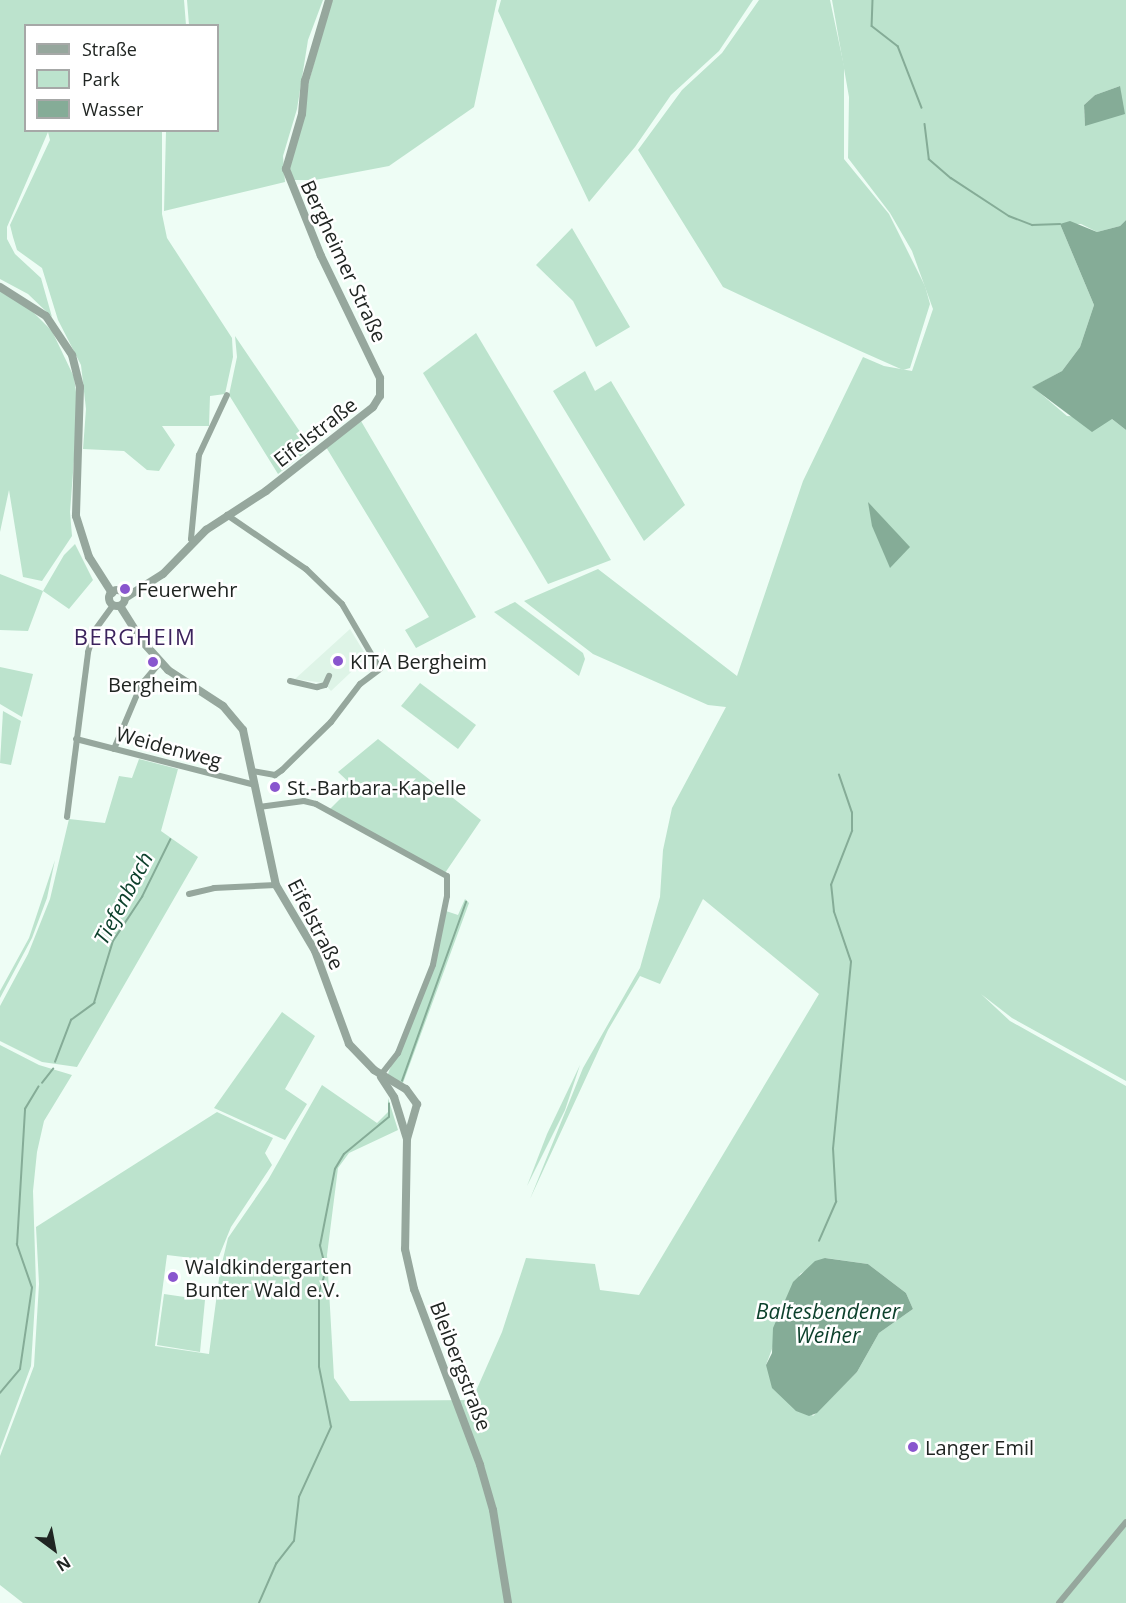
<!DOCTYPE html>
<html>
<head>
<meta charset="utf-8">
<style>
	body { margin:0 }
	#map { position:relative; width:1126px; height:1603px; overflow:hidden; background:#eefdf5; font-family:"Open Sans",sans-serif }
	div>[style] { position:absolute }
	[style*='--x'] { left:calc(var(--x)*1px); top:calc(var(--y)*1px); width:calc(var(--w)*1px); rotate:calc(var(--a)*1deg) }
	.built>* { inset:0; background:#def4e7 }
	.green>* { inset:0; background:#bce3cd }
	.water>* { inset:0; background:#85ac97 }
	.stream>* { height:1.5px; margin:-0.75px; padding:0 0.75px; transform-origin:0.75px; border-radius:0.75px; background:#85ac97 }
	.minor>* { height:6px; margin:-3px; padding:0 3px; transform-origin:3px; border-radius:3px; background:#96a79d }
	.tertiary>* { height:8px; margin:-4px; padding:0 4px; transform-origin:4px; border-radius:4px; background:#96a79d }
	.tertiary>.ring { margin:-4px; padding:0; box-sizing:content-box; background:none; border:8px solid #96a79d; border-radius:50% }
	.dots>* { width:16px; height:16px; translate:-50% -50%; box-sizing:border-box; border:3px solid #fff; border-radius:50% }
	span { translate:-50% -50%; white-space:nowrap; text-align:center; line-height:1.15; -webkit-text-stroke:5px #fff; paint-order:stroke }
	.street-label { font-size:20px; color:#202522 }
	.poi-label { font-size:20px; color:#202522 }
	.left { translate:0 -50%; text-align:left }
	.water-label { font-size:21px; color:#0d412c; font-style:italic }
	.quarter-label { font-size:22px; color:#3b235d; letter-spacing:1.5px }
	.legend { position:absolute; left:24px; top:24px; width:195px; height:108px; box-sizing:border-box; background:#fff; border:2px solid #a6a8a7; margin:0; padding:8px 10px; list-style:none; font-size:18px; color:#202522 }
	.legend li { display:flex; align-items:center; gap:12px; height:30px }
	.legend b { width:30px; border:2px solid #a6a8a7 }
	.north { position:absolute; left:24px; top:1519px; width:60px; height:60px; -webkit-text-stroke:4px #fff; paint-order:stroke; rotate:148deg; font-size:16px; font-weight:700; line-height:24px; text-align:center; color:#202522 }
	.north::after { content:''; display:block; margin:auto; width:21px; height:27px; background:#202522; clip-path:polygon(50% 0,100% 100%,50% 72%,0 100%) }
</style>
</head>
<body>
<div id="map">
	<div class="built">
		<div style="clip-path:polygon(350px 629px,367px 657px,331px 691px,324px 683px,295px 679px)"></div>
	</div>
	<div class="green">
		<div style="clip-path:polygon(0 0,184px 0,186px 25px,26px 26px,26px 130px,162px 131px,162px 214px,167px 238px,232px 338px,233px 357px,225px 394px,210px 396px,209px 426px,162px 426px,175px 445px,159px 471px,147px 470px,124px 451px,83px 449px,86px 409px,81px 365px,58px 320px,42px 268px,17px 250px,13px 237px,10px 225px,50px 140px,48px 132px,7px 227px,7px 239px,15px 254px,41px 278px,52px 317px,28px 294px,0 279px)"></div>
		<div style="clip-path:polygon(187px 0,323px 0,308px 40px,297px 109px,283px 156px,285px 182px,164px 211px,166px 131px,218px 130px,218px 26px,189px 25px)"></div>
		<div style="clip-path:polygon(331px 0,497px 0,474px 107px,389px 166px,315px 180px,291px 180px,289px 156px)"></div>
		<div style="clip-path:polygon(501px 0,753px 0,719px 51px,671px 95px,635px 147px,589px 202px,498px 11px)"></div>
		<div style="clip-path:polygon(759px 0,830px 0,844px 66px,844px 159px,889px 214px,925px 286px,930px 304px,910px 368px,903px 370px,858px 350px,723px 287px,638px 150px,682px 90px,722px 53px)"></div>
		<div style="clip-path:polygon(evenodd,832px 0,1126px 0,1126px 220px,1120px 226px,1097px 232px,1081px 224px,1060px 224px,1094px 305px,1080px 347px,1062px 371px,1033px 387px,1067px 416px,1112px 419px,1126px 430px,1126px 1081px,1012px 1018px,981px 994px,1010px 1021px,1126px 1086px,1126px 1603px,23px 1603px,0 1585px,0 1456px,34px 1366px,39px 1284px,36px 1227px,217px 1112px,273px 1138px,265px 1153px,272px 1165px,231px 1227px,217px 1261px,167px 1255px,155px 1346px,209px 1354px,220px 1271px,228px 1238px,268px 1180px,322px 1085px,377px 1123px,388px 1112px,388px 1098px,398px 1130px,349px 1153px,338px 1168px,327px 1255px,334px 1378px,350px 1401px,472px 1400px,502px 1332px,526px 1258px,595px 1264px,600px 1290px,639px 1295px,819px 994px,703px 899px,660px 984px,640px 976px,608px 1030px,530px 1199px,583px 1068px,640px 968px,660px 897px,663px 850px,672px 808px,726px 707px,708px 705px,593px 654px,524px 601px,598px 569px,737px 676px,803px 481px,863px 357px,884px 366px,912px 371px,933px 309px,912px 251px,890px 213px,848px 158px,849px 97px,832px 0,1120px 86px,1085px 126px,1084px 105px,1095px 95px,1120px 86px,832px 0,826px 1258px,868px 1264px,906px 1293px,913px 1309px,879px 1333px,857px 1372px,813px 1416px,766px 1365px,800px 1274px,826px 1258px)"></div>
		<div style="clip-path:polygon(572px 228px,630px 327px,596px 347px,573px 301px,536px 265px)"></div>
		<div style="clip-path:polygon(0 289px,24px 303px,52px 331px,74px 377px,78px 407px,70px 512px,72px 536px,42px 581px,23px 577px,9px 490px,0 532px)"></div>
		<div style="clip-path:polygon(476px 333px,611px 560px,548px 584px,423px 373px)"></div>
		<div style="clip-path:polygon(235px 336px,311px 448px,278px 474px,229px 395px,237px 357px)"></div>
		<div style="clip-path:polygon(585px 371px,595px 391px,611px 381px,685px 505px,644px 541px,553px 391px)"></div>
		<div style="clip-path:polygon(361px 421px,476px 617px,416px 648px,405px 630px,429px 617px,326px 447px)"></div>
		<div style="clip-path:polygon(75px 544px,93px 580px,69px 609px,43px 591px,28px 631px,0 630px,0 574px,43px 591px,64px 555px)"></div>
		<div style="clip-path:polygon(515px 602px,583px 653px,585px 659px,579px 676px,494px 612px)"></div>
		<div style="clip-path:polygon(0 667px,33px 674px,22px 717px,0 704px)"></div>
		<div style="clip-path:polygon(420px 683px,476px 725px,458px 749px,401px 706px)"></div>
		<div style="clip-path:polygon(3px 711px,21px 721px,11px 765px,0 763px)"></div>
		<div style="clip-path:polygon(378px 739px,481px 820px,445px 873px,330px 809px,353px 786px,338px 772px)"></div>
		<div style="clip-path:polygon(139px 759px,178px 769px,161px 831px,198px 857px,77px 1067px,42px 1062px,0 1041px,0 1006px,28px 954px,50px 899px,69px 819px,105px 823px,119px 776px,132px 778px)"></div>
		<div style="clip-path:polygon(55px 860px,47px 898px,32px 938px,0 998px,0 991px,29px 938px)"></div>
		<div style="clip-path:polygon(465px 899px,469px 903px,403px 1083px,387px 1077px,389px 1071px,434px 965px,446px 911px,458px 915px)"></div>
		<div style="clip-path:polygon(282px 1012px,315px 1036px,285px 1089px,307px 1104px,285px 1140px,214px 1108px)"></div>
		<div style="clip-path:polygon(0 1045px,39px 1065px,72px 1075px,44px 1121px,37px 1152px,33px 1191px,36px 1285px,31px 1366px,0 1450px)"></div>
		<div style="clip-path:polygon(580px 1065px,565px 1110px,527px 1186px,547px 1134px)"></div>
		<div style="clip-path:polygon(164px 1294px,205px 1300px,200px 1352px,157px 1345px)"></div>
	</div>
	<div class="water">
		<div style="clip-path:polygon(1120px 86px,1125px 114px,1085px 126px,1084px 105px,1095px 95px)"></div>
		<div style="clip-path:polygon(1126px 220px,1126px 430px,1112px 419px,1092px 432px,1032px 387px,1062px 371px,1080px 347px,1094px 305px,1060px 224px,1070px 221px,1097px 232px,1120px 226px)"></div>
		<div style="clip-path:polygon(868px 502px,910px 547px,890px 568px,872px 526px)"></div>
		<div style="clip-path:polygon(825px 1258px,868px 1264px,906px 1293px,913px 1309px,879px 1333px,857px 1372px,817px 1413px,809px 1416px,796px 1411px,772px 1388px,766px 1365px,772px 1353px,773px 1328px,793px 1282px,815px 1261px)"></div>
	</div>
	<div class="stream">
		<div style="--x:873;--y:0;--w:26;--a:92"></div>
		<div style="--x:872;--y:26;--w:33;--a:38"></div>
		<div style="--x:898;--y:46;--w:66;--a:68.8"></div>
		<div style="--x:925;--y:124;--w:35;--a:83"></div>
		<div style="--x:929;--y:159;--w:29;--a:41"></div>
		<div style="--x:951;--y:178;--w:69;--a:33.2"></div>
		<div style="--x:1009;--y:216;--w:25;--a:21"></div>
		<div style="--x:1032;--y:225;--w:28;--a:-2"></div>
		<div style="--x:55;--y:1062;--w:45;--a:-69.1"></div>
		<div style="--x:71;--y:1020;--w:29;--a:-36"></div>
		<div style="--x:94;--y:1003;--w:65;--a:-73"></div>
		<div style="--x:113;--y:941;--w:53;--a:-56.6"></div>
		<div style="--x:142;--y:897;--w:64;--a:-63.8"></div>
		<div style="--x:402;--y:1081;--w:190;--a:-70.3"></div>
		<div style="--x:42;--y:1083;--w:18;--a:-52"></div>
		<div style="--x:819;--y:1241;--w:43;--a:-66.4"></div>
		<div style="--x:836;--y:1202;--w:53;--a:-93.2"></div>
		<div style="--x:833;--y:1149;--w:188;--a:-84.5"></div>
		<div style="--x:851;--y:962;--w:53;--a:-108.8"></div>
		<div style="--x:834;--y:912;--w:27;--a:-96"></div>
		<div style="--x:831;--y:885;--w:58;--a:-68.7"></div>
		<div style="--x:852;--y:831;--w:18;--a:-90"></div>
		<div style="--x:852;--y:813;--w:40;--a:-108.9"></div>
		<div style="--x:0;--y:1393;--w:31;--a:-50"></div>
		<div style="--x:20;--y:1369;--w:82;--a:-81.6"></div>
		<div style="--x:32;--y:1288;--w:46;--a:-109.2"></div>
		<div style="--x:17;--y:1245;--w:136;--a:-86.6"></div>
		<div style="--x:25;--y:1109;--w:26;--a:-59"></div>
		<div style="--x:259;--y:1603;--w:43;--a:-66.4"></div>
		<div style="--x:276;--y:1564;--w:29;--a:-52"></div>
		<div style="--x:294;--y:1541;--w:44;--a:-83.5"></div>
		<div style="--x:299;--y:1497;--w:77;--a:-65.4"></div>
		<div style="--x:331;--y:1427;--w:61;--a:-101.3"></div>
		<div style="--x:319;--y:1367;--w:75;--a:-90"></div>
		<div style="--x:319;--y:1292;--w:23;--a:-72"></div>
		<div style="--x:326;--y:1270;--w:25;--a:-104"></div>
		<div style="--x:320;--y:1246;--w:78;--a:-79"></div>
		<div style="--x:335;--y:1169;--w:17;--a:-59"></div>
		<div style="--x:344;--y:1154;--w:58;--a:-39.4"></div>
		<div style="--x:389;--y:1117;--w:13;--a:-90"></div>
	</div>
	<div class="minor">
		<div style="--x:227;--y:515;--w:96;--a:34.4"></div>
		<div style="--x:306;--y:569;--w:50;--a:44.2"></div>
		<div style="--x:342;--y:604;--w:75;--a:59.7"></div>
		<div style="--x:380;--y:669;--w:25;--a:143"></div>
		<div style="--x:360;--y:684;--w:48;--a:127.3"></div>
		<div style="--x:331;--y:722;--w:69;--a:135.6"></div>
		<div style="--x:282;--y:770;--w:9;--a:144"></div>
		<div style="--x:275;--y:775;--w:23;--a:-170"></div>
		<div style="--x:194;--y:542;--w:4;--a:-135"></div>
		<div style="--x:191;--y:539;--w:84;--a:-84.6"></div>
		<div style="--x:199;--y:455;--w:66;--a:-65"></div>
		<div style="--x:290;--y:681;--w:28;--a:13"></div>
		<div style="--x:317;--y:687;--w:8;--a:-14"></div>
		<div style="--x:325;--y:685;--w:10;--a:-66"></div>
		<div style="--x:76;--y:739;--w:185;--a:14.4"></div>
		<div style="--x:114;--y:749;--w:69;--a:-67.1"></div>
		<div style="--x:141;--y:685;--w:30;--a:-50"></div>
		<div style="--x:259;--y:807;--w:45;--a:-7.6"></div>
		<div style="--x:304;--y:801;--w:12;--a:14"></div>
		<div style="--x:316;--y:804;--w:149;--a:28.8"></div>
		<div style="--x:447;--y:876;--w:20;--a:90"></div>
		<div style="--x:447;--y:896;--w:70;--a:101.5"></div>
		<div style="--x:433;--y:965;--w:95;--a:111.7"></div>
		<div style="--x:398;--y:1053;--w:29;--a:128"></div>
		<div style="--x:67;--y:817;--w:166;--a:-82.7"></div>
		<div style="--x:88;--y:652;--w:23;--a:-72"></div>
		<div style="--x:95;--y:630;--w:31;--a:-54"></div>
		<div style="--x:189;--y:894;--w:26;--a:-13"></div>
		<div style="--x:214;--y:888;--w:62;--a:-2.8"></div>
		<div style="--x:1059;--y:1603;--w:105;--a:-50.4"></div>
	</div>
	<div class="tertiary">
		<div style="--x:0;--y:287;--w:54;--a:32.2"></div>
		<div style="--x:46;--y:316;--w:47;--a:56.3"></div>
		<div style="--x:72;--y:355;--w:33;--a:76"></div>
		<div style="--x:80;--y:387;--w:129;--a:91.8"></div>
		<div style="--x:76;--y:516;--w:43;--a:72.4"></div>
		<div style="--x:89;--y:557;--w:43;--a:57.4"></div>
		<div class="ring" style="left:109px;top:590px;width:8px;height:8px"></div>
		<div style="--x:125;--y:598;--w:45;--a:-32.3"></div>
		<div style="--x:163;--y:574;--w:62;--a:-45.7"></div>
		<div style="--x:206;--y:530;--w:72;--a:-33"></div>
		<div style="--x:266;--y:491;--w:136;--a:-38.1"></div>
		<div style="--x:373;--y:407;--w:13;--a:-58"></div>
		<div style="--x:380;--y:396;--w:18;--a:-90"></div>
		<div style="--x:380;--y:378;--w:136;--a:-115.8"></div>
		<div style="--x:321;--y:256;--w:94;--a:-111.9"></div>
		<div style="--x:286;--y:169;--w:57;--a:-73.8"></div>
		<div style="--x:302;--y:114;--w:33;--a:-85"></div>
		<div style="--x:305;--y:81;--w:84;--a:-73.5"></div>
		<div style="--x:120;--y:606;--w:41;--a:57.8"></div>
		<div style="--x:142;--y:641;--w:39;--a:48"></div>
		<div style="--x:168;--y:670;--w:66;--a:33.2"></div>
		<div style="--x:223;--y:706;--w:31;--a:50"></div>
		<div style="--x:243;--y:730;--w:158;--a:78"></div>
		<div style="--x:276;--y:885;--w:77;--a:59.4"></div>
		<div style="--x:315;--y:951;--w:99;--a:69.9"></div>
		<div style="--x:349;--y:1044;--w:36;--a:46"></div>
		<div style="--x:374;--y:1070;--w:37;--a:31"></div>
		<div style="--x:406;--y:1089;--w:19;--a:54"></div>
		<div style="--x:417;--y:1104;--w:36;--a:106"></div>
		<div style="--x:381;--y:1077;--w:24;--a:57"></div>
		<div style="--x:394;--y:1097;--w:44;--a:72.8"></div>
		<div style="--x:407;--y:1139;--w:110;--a:91"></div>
		<div style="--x:405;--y:1249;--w:41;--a:77.3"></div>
		<div style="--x:414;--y:1289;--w:188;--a:69.4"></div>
		<div style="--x:480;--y:1465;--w:47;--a:73.9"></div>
		<div style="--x:493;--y:1510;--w:94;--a:80.8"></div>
	</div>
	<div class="dots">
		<div style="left:125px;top:589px;background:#8955ce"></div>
		<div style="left:338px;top:661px;background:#8955ce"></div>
		<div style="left:153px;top:662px;background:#8955ce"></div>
		<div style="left:275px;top:787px;background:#8955ce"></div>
		<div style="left:173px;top:1277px;background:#8955ce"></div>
		<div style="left:913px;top:1447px;background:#8955ce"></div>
	</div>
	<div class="street-label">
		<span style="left:344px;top:261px;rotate:65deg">Bergheimer Straße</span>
		<span style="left:315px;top:432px;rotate:-38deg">Eifelstraße</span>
		<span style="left:169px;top:747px;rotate:15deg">Weidenweg</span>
		<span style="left:316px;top:924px;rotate:63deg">Eifelstraße</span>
		<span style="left:461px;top:1366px;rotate:69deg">Bleibergstraße</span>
	</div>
	<div class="poi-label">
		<span class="left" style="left:137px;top:589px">Feuerwehr</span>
		<span class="left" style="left:350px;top:661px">KITA Bergheim</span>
		<span style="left:153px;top:684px">Bergheim</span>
		<span class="left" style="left:287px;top:787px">St.-Barbara-Kapelle</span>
		<span class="left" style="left:185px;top:1278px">Waldkindergarten<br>Bunter Wald e.V.</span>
		<span class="left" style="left:925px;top:1447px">Langer Emil</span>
	</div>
	<div class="water-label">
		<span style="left:123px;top:898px;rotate:-62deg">Tiefenbach</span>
		<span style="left:828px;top:1323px">Baltesbendener<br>Weiher</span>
	</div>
	<div class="quarter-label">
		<span style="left:135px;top:637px">BERGHEIM</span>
	</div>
	<ul class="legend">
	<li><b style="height:8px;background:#96a79d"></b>Straße</li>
	<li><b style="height:16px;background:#bce3cd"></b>Park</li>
	<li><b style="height:16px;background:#85ac97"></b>Wasser</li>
	</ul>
	<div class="north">N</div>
</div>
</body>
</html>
